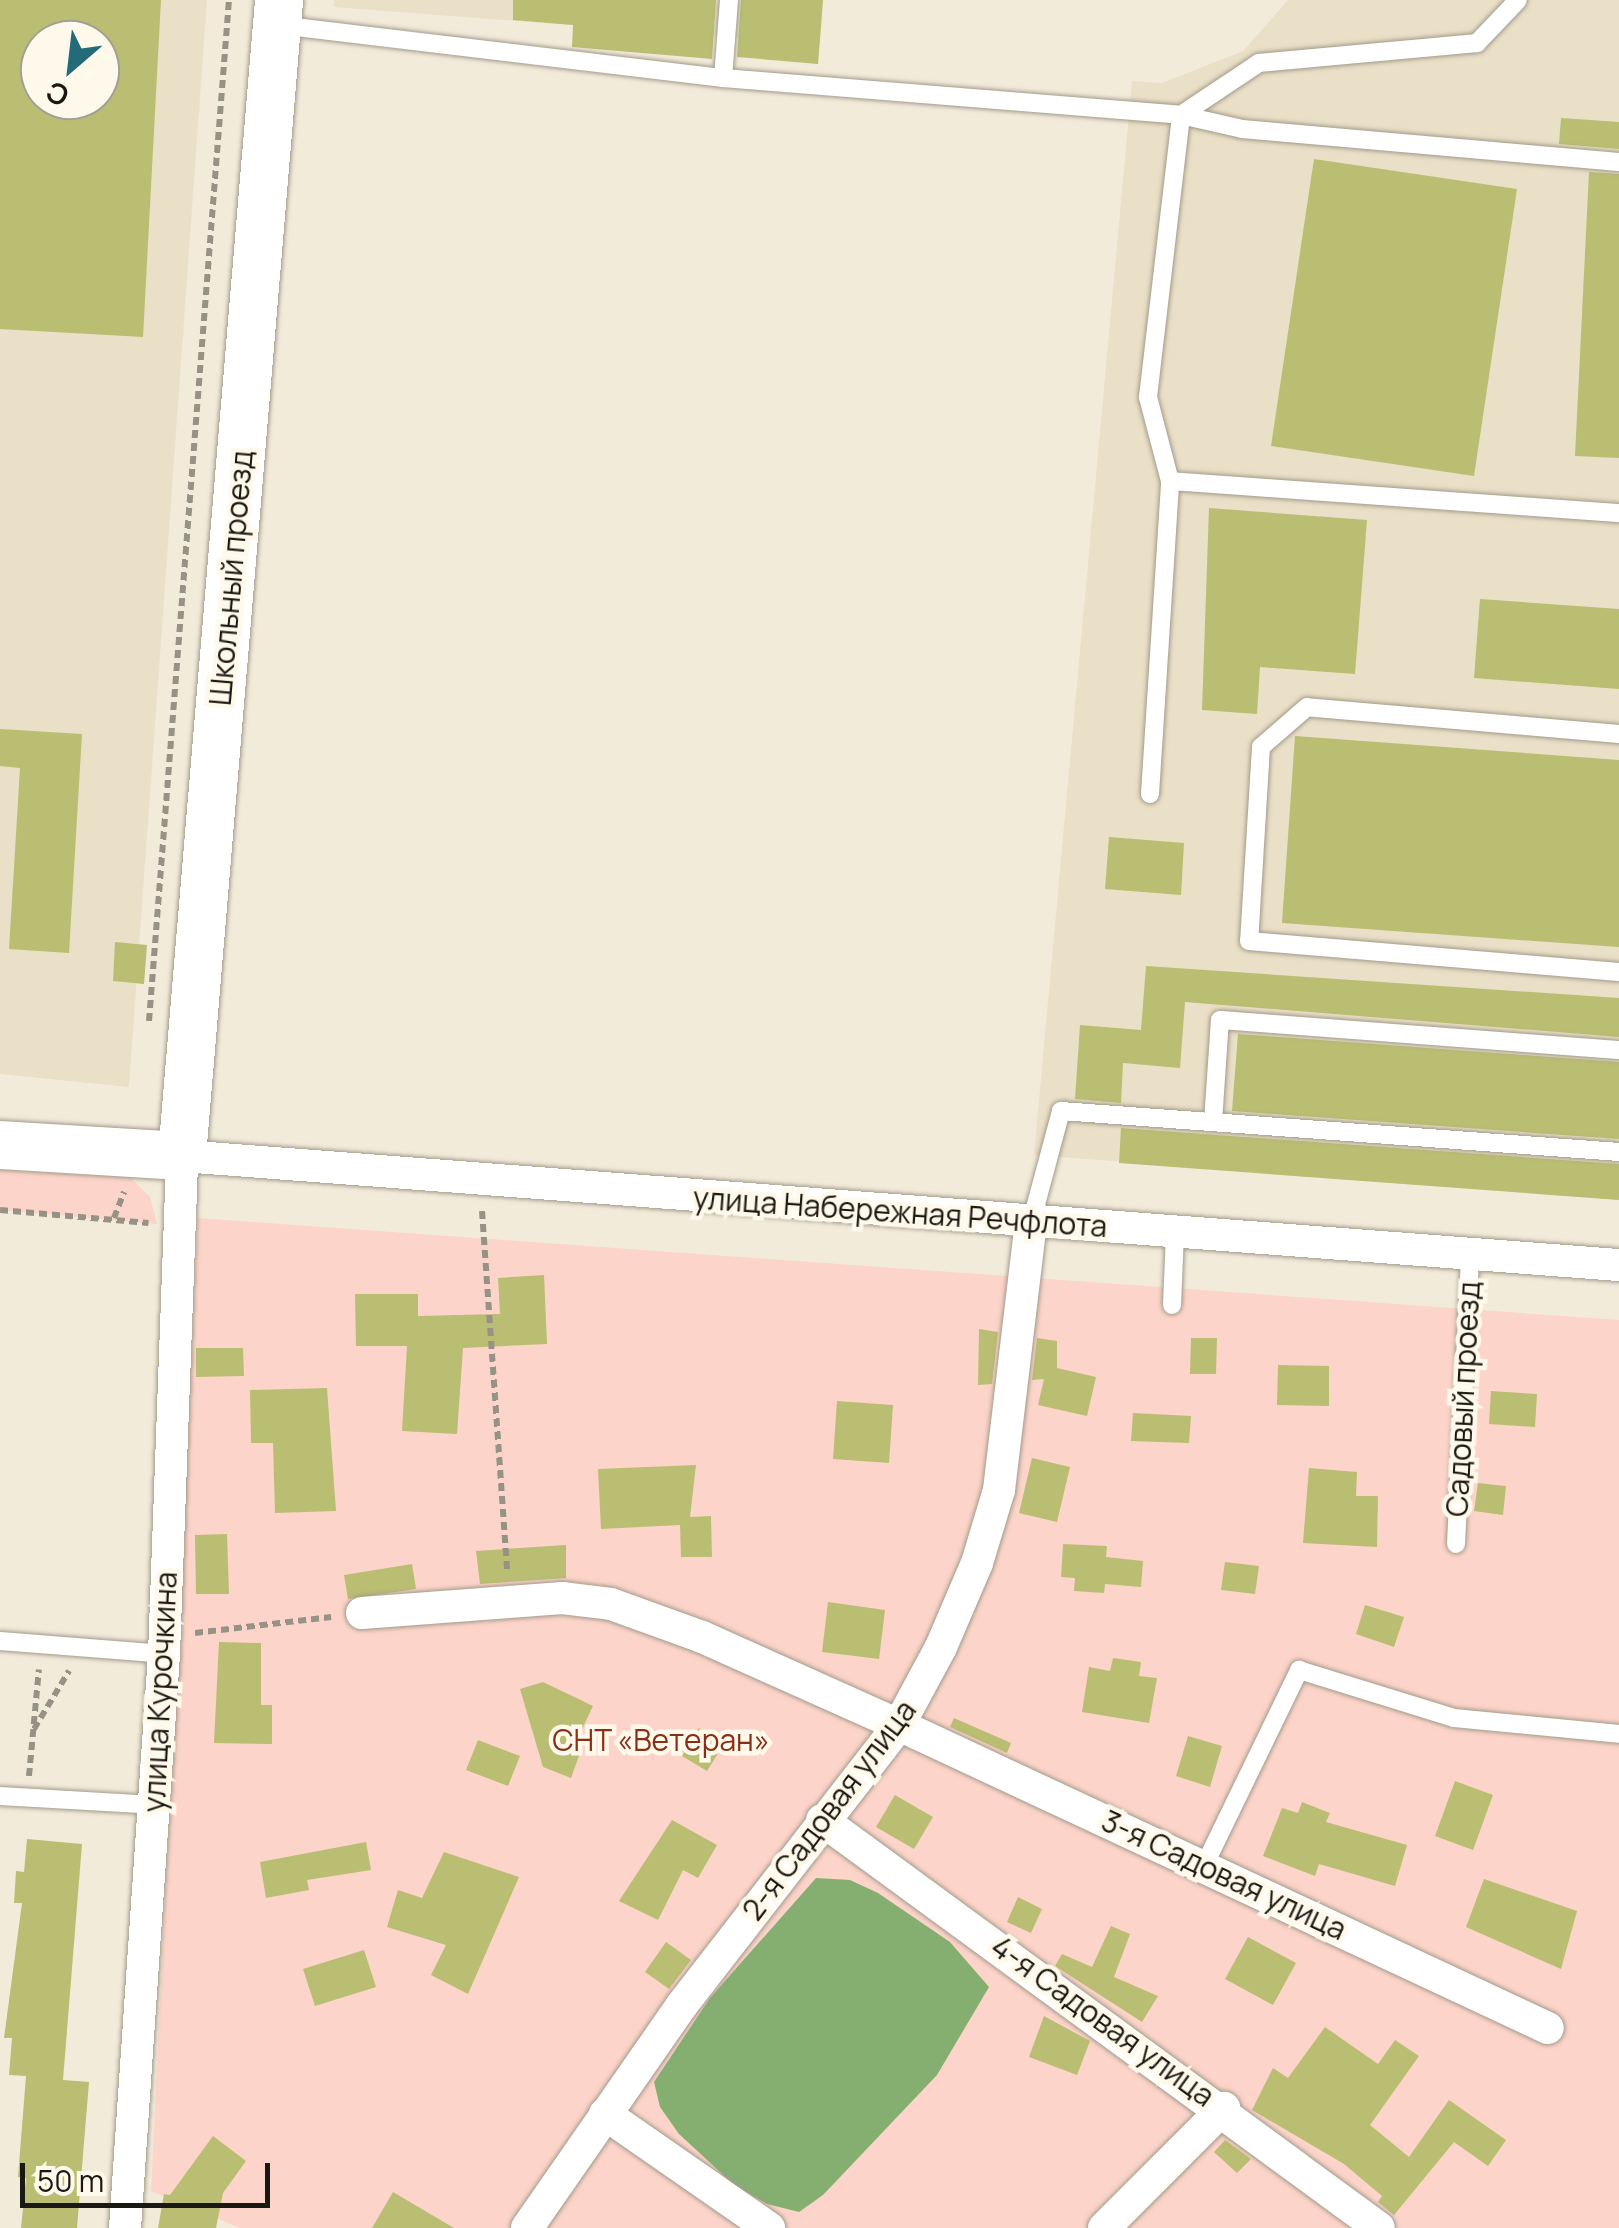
<!DOCTYPE html>
<html>
<head>
<meta charset="utf-8">
<style>
	body { margin:0 }
	#map { position:relative; width:1619px; height:2228px; overflow:hidden; background:#f3ebda; font-family:Manrope,sans-serif }
	div>[style] { position:absolute }
	[style*='--x'] { left:calc(var(--x)*1px); top:calc(var(--y)*1px); width:calc(var(--w)*1px); rotate:calc(var(--a)*1deg) }
	.built>* { inset:0; background:#eadfc7 }
	.green>* { inset:0; background:#fdd4c9 }
	.water>* { inset:0; background:#84af71 }
	.building>* { inset:0; background:#b9be72 }
	.path>* { height:6px; margin-top:-3px; transform-origin:0; background:repeating-linear-gradient(90deg,#979286 0 8px,transparent 0 13px) }
	.roads { filter:drop-shadow(0 0 2px #a29b8b) drop-shadow(0 0 2px #a29b8b) }
	.lane>* { height:18px; margin:-9px; padding:0 9px; transform-origin:9px; border-radius:9px; background:#fff }
	.street>* { height:32px; margin:-16px; padding:0 16px; transform-origin:16px; border-radius:16px; background:#fff }
	.secondary>* { height:48px; margin:-24px; padding:0 24px; transform-origin:24px; border-radius:24px; background:#fff }
	span { translate:-50% -50%; white-space:nowrap; text-align:center; line-height:1.15; -webkit-text-stroke:9px #fff9eb; paint-order:stroke }
	.street-label { font-size:30px; color:#1a1812 }
	.park-label { font-size:30px; color:#892f15 }
	.north { position:absolute; left:20px; top:20px; width:100px; height:100px; box-sizing:border-box; background:#fff9eb; border:2px solid #a39f94; border-radius:50%; rotate:208deg; font-size:28px; font-weight:700; line-height:40px; text-align:center; color:#1a1812 }
	.north::after { content:''; display:block; margin:auto; width:35px; height:45px; background:#236b78; clip-path:polygon(50% 0,100% 100%,50% 72%,0 100%) }
	.scale { position:absolute; left:20px; top:2163px; width:250px; height:45px; box-sizing:border-box; border:5px solid #1a1812; border-top:0; padding-left:12px; font-size:30px; line-height:35px; white-space:nowrap; color:#1a1812; -webkit-text-stroke:8px #fff9eb; paint-order:stroke }
</style>
</head>
<body>
<div id="map">
	<div class="built">
		<div style="clip-path:polygon(evenodd,0 0,207px 0,129px 1087px,0 1074px,0 0,40px 40px,100px 40px,100px 100px,40px 100px,40px 40px)"></div>
		<div style="clip-path:polygon(334px 0,823px 0,820px 44px,334px 7px)"></div>
		<div style="clip-path:polygon(1288px 0,1619px 0,1619px 1200px,1034px 1155px,1132px 81px,1162px 83px,1243px 51px)"></div>
	</div>
	<div class="green">
		<div style="clip-path:polygon(0 1162px,130px 1177px,150px 1197px,157px 1224px,0 1210px)"></div>
		<div style="clip-path:polygon(198px 1218px,1619px 1320px,1619px 2228px,240px 2228px,151px 2191px)"></div>
	</div>
	<div class="water">
		<div style="clip-path:polygon(816px 1878px,850px 1880px,878px 1893px,950px 1942px,989px 1987px,937px 2075px,823px 2195px,799px 2212px,767px 2204px,734px 2185px,679px 2134px,660px 2107px,654px 2082px,710px 1998px)"></div>
	</div>
	<div class="building">
		<div style="clip-path:polygon(evenodd,0 0,161px 0,143px 337px,0 329px,0 0,40px 40px,100px 40px,100px 100px,40px 100px,40px 40px)"></div>
		<div style="clip-path:polygon(513px 0,716px 0,712px 59px,572px 47px,573px 25px,513px 20px)"></div>
		<div style="clip-path:polygon(741px 0,823px 0,818px 64px,737px 57px)"></div>
		<div style="clip-path:polygon(1561px 118px,1619px 122px,1619px 149px,1559px 144px)"></div>
		<div style="clip-path:polygon(1314px 159px,1517px 189px,1474px 476px,1271px 446px)"></div>
		<div style="clip-path:polygon(1589px 172px,1619px 174px,1619px 458px,1575px 456px)"></div>
		<div style="clip-path:polygon(1209px 508px,1367px 520px,1355px 674px,1260px 667px,1257px 714px,1202px 710px)"></div>
		<div style="clip-path:polygon(1480px 599px,1619px 609px,1619px 689px,1474px 678px)"></div>
		<div style="clip-path:polygon(0 729px,82px 734px,69px 953px,9px 949px,20px 768px,0 766px)"></div>
		<div style="clip-path:polygon(1295px 736px,1619px 760px,1619px 947px,1282px 923px)"></div>
		<div style="clip-path:polygon(1109px 837px,1184px 843px,1181px 895px,1105px 889px)"></div>
		<div style="clip-path:polygon(115px 942px,147px 945px,144px 984px,113px 981px)"></div>
		<div style="clip-path:polygon(1146px 966px,1619px 998px,1619px 1037px,1185px 1002px,1180px 1068px,1123px 1063px,1121px 1103px,1075px 1099px,1080px 1025px,1141px 1030px)"></div>
		<div style="clip-path:polygon(1238px 1034px,1619px 1062px,1619px 1139px,1232px 1111px)"></div>
		<div style="clip-path:polygon(1121px 1128px,1619px 1164px,1619px 1200px,1119px 1163px)"></div>
		<div style="clip-path:polygon(544px 1275px,547px 1344px,463px 1348px,457px 1434px,402px 1431px,407px 1346px,356px 1346px,355px 1294px,418px 1294px,418px 1316px,500px 1314px,498px 1278px)"></div>
		<div style="clip-path:polygon(979px 1329px,998px 1332px,992px 1384px,978px 1385px)"></div>
		<div style="clip-path:polygon(1037px 1338px,1057px 1341px,1057px 1368px,1096px 1377px,1087px 1416px,1038px 1405px,1044px 1379px,1032px 1380px)"></div>
		<div style="clip-path:polygon(1191px 1338px,1217px 1338px,1216px 1374px,1190px 1374px)"></div>
		<div style="clip-path:polygon(196px 1348px,243px 1348px,244px 1376px,196px 1377px)"></div>
		<div style="clip-path:polygon(1278px 1365px,1329px 1366px,1329px 1406px,1277px 1405px)"></div>
		<div style="clip-path:polygon(327px 1388px,336px 1511px,275px 1513px,273px 1443px,251px 1443px,250px 1390px)"></div>
		<div style="clip-path:polygon(1491px 1391px,1537px 1394px,1535px 1427px,1489px 1424px)"></div>
		<div style="clip-path:polygon(837px 1401px,893px 1405px,889px 1463px,833px 1459px)"></div>
		<div style="clip-path:polygon(1133px 1413px,1191px 1416px,1189px 1443px,1131px 1441px)"></div>
		<div style="clip-path:polygon(1032px 1458px,1070px 1467px,1057px 1522px,1019px 1513px)"></div>
		<div style="clip-path:polygon(696px 1465px,690px 1517px,711px 1516px,712px 1557px,681px 1557px,680px 1525px,601px 1529px,598px 1469px)"></div>
		<div style="clip-path:polygon(1309px 1468px,1357px 1472px,1356px 1496px,1378px 1496px,1377px 1547px,1303px 1543px)"></div>
		<div style="clip-path:polygon(1478px 1483px,1506px 1486px,1503px 1515px,1474px 1511px)"></div>
		<div style="clip-path:polygon(227px 1534px,229px 1594px,196px 1594px,195px 1535px)"></div>
		<div style="clip-path:polygon(1063px 1544px,1107px 1546px,1106px 1557px,1143px 1561px,1141px 1587px,1105px 1584px,1104px 1593px,1074px 1591px,1075px 1578px,1061px 1577px)"></div>
		<div style="clip-path:polygon(566px 1545px,566px 1578px,480px 1584px,476px 1551px)"></div>
		<div style="clip-path:polygon(1225px 1562px,1259px 1566px,1255px 1594px,1221px 1590px)"></div>
		<div style="clip-path:polygon(412px 1564px,416px 1589px,348px 1599px,344px 1575px)"></div>
		<div style="clip-path:polygon(828px 1602px,885px 1610px,879px 1659px,822px 1652px)"></div>
		<div style="clip-path:polygon(1365px 1605px,1404px 1617px,1394px 1647px,1356px 1634px)"></div>
		<div style="clip-path:polygon(219px 1642px,261px 1643px,261px 1705px,272px 1705px,272px 1744px,214px 1743px)"></div>
		<div style="clip-path:polygon(1113px 1658px,1141px 1662px,1139px 1676px,1157px 1678px,1149px 1723px,1082px 1712px,1089px 1667px,1110px 1671px)"></div>
		<div style="clip-path:polygon(543px 1682px,593px 1706px,577px 1740px,584px 1742px,571px 1778px,543px 1767px,520px 1689px)"></div>
		<div style="clip-path:polygon(954px 1718px,1011px 1743px,1007px 1753px,950px 1727px)"></div>
		<div style="clip-path:polygon(699px 1728px,724px 1744px,707px 1771px,682px 1756px)"></div>
		<div style="clip-path:polygon(1188px 1736px,1222px 1746px,1210px 1787px,1176px 1776px)"></div>
		<div style="clip-path:polygon(478px 1740px,520px 1756px,508px 1786px,466px 1770px)"></div>
		<div style="clip-path:polygon(1455px 1781px,1493px 1795px,1473px 1850px,1435px 1836px)"></div>
		<div style="clip-path:polygon(895px 1795px,933px 1817px,914px 1849px,876px 1827px)"></div>
		<div style="clip-path:polygon(1302px 1802px,1330px 1813px,1326px 1822px,1407px 1845px,1395px 1886px,1319px 1864px,1315px 1876px,1263px 1856px,1282px 1808px,1298px 1813px)"></div>
		<div style="clip-path:polygon(672px 1820px,717px 1845px,698px 1878px,683px 1870px,658px 1920px,619px 1901px)"></div>
		<div style="clip-path:polygon(27px 1839px,82px 1844px,63px 2080px,89px 2082px,77px 2228px,21px 2228px,26px 2178px,18px 2177px,26px 2076px,9px 2075px,12px 2038px,4px 2038px,22px 1903px,14px 1903px,16px 1871px,24px 1872px)"></div>
		<div style="clip-path:polygon(366px 1842px,371px 1870px,307px 1880px,309px 1890px,266px 1898px,260px 1862px)"></div>
		<div style="clip-path:polygon(444px 1852px,519px 1877px,468px 1994px,431px 1975px,446px 1945px,387px 1927px,398px 1890px,422px 1898px)"></div>
		<div style="clip-path:polygon(1484px 1879px,1577px 1911px,1561px 1969px,1466px 1927px)"></div>
		<div style="clip-path:polygon(1018px 1897px,1042px 1909px,1031px 1933px,1007px 1922px)"></div>
		<div style="clip-path:polygon(1111px 1926px,1130px 1934px,1114px 1977px,1158px 1996px,1142px 2022px,1055px 1966px,1062px 1954px,1092px 1967px)"></div>
		<div style="clip-path:polygon(1248px 1937px,1296px 1963px,1273px 2005px,1225px 1979px)"></div>
		<div style="clip-path:polygon(666px 1942px,691px 1960px,669px 1989px,645px 1972px)"></div>
		<div style="clip-path:polygon(364px 1950px,376px 1987px,315px 2006px,303px 1969px)"></div>
		<div style="clip-path:polygon(1044px 2016px,1090px 2041px,1077px 2075px,1029px 2057px)"></div>
		<div style="clip-path:polygon(1325px 2027px,1378px 2064px,1395px 2040px,1419px 2056px,1370px 2125px,1409px 2157px,1449px 2100px,1506px 2140px,1488px 2166px,1454px 2142px,1394px 2215px,1378px 2202px,1382px 2196px,1344px 2164px,1252px 2110px,1273px 2068px,1288px 2078px)"></div>
		<div style="clip-path:polygon(213px 2136px,246px 2161px,223px 2193px,216px 2228px,158px 2228px,164px 2194px,170px 2195px)"></div>
		<div style="clip-path:polygon(1225px 2140px,1251px 2159px,1237px 2173px,1214px 2152px)"></div>
		<div style="clip-path:polygon(393px 2192px,454px 2228px,372px 2228px)"></div>
	</div>
	<div class="path">
		<div style="--x:149;--y:1021;--w:1024;--a:-85.52"></div>
		<div style="--x:0;--y:1210;--w:149;--a:5"></div>
		<div style="--x:482;--y:1211;--w:363;--a:86"></div>
		<div style="--x:114;--y:1218;--w:28;--a:-69"></div>
		<div style="--x:195;--y:1633;--w:137;--a:-6.7"></div>
		<div style="--x:34;--y:1729;--w:68;--a:-58.9"></div>
		<div style="--x:29;--y:1776;--w:107;--a:-84.7"></div>
	</div>
	<div class="roads">
		<div class="lane">
			<div style="--x:729;--y:0;--w:78;--a:94.4"></div>
			<div style="--x:723;--y:78;--w:459;--a:4.6"></div>
			<div style="--x:1181;--y:115;--w:94;--a:-33.7"></div>
			<div style="--x:1259;--y:63;--w:219;--a:-5.2"></div>
			<div style="--x:1477;--y:43;--w:59;--a:-46.4"></div>
			<div style="--x:278;--y:25;--w:448;--a:6.8"></div>
			<div style="--x:1170;--y:481;--w:450;--a:4.1"></div>
			<div style="--x:1619;--y:734;--w:313;--a:-175.1"></div>
			<div style="--x:1307;--y:707;--w:61;--a:139"></div>
			<div style="--x:1261;--y:747;--w:194;--a:93.5"></div>
			<div style="--x:1249;--y:941;--w:371;--a:4.8"></div>
			<div style="--x:1150;--y:794;--w:314;--a:-86.3"></div>
			<div style="--x:1170;--y:481;--w:87;--a:-104.7"></div>
			<div style="--x:1148;--y:397;--w:284;--a:-83.3"></div>
			<div style="--x:1181;--y:115;--w:63;--a:12.9"></div>
			<div style="--x:1242;--y:129;--w:378;--a:5"></div>
			<div style="--x:1213;--y:1122;--w:102;--a:-86.1"></div>
			<div style="--x:1220;--y:1020;--w:400;--a:4.3"></div>
			<div style="--x:1031;--y:1223;--w:116;--a:-75"></div>
			<div style="--x:1061;--y:1111;--w:560;--a:4.2"></div>
			<div style="--x:1172;--y:1305;--w:72;--a:-87.6"></div>
			<div style="--x:1456;--y:1544;--w:290;--a:-87.2"></div>
			<div style="--x:0;--y:1641;--w:165;--a:4.5"></div>
			<div style="--x:0;--y:1796;--w:154;--a:3.3"></div>
			<div style="--x:1205;--y:1864;--w:216;--a:-64.1"></div>
			<div style="--x:1299;--y:1670;--w:162;--a:17.2"></div>
			<div style="--x:1454;--y:1718;--w:166;--a:5.5"></div>
		</div>
		<div class="street">
			<div style="--x:362;--y:1613;--w:201;--a:-4.3"></div>
			<div style="--x:562;--y:1598;--w:49;--a:7"></div>
			<div style="--x:611;--y:1604;--w:97;--a:19.9"></div>
			<div style="--x:702;--y:1637;--w:216;--a:24.1"></div>
			<div style="--x:899;--y:1725;--w:716;--a:25.03"></div>
			<div style="--x:822;--y:1820;--w:690;--a:36.22"></div>
			<div style="--x:605;--y:2114;--w:200;--a:34.8"></div>
			<div style="--x:125;--y:2228;--w:575;--a:-86.11"></div>
			<div style="--x:164;--y:1654;--w:498;--a:-87.9"></div>
			<div style="--x:182;--y:1156;--w:1441;--a:4.34"></div>
			<div style="--x:527;--y:2228;--w:272;--a:-55.2"></div>
			<div style="--x:682;--y:2005;--w:354;--a:-52.2"></div>
			<div style="--x:899;--y:1725;--w:89;--a:-61.7"></div>
			<div style="--x:941;--y:1647;--w:91;--a:-66.8"></div>
			<div style="--x:977;--y:1563;--w:76;--a:-73.2"></div>
			<div style="--x:999;--y:1490;--w:269;--a:-83.2"></div>
			<div style="--x:1104;--y:2228;--w:170;--a:-45"></div>
		</div>
		<div class="secondary">
			<div style="--x:0;--y:1145;--w:182;--a:3.5"></div>
			<div style="--x:182;--y:1156;--w:1160;--a:-85.2"></div>
		</div>
	</div>
	<div class="street-label">
		<span style="left:231px;top:578px;rotate:-85deg">Школьный проезд</span>
		<span style="left:900px;top:1212px;rotate:4deg">улица Набережная Речфлота</span>
		<span style="left:1463px;top:1399px;rotate:-87deg">Садовый проезд</span>
		<span style="left:160px;top:1692px;rotate:-87deg">улица Курочкина</span>
		<span style="left:829px;top:1810px;rotate:-53deg">2-я Садовая улица</span>
		<span style="left:1224px;top:1875px;rotate:25deg">3-я Садовая улица</span>
		<span style="left:1103px;top:2021px;rotate:36deg">4-я Садовая улица</span>
	</div>
	<div class="park-label">
		<span style="left:661px;top:1740px">СНТ «Ветеран»</span>
	</div>
	<div class="north">С</div>
	<div class="scale">50 m</div>
</div>
</body>
</html>
